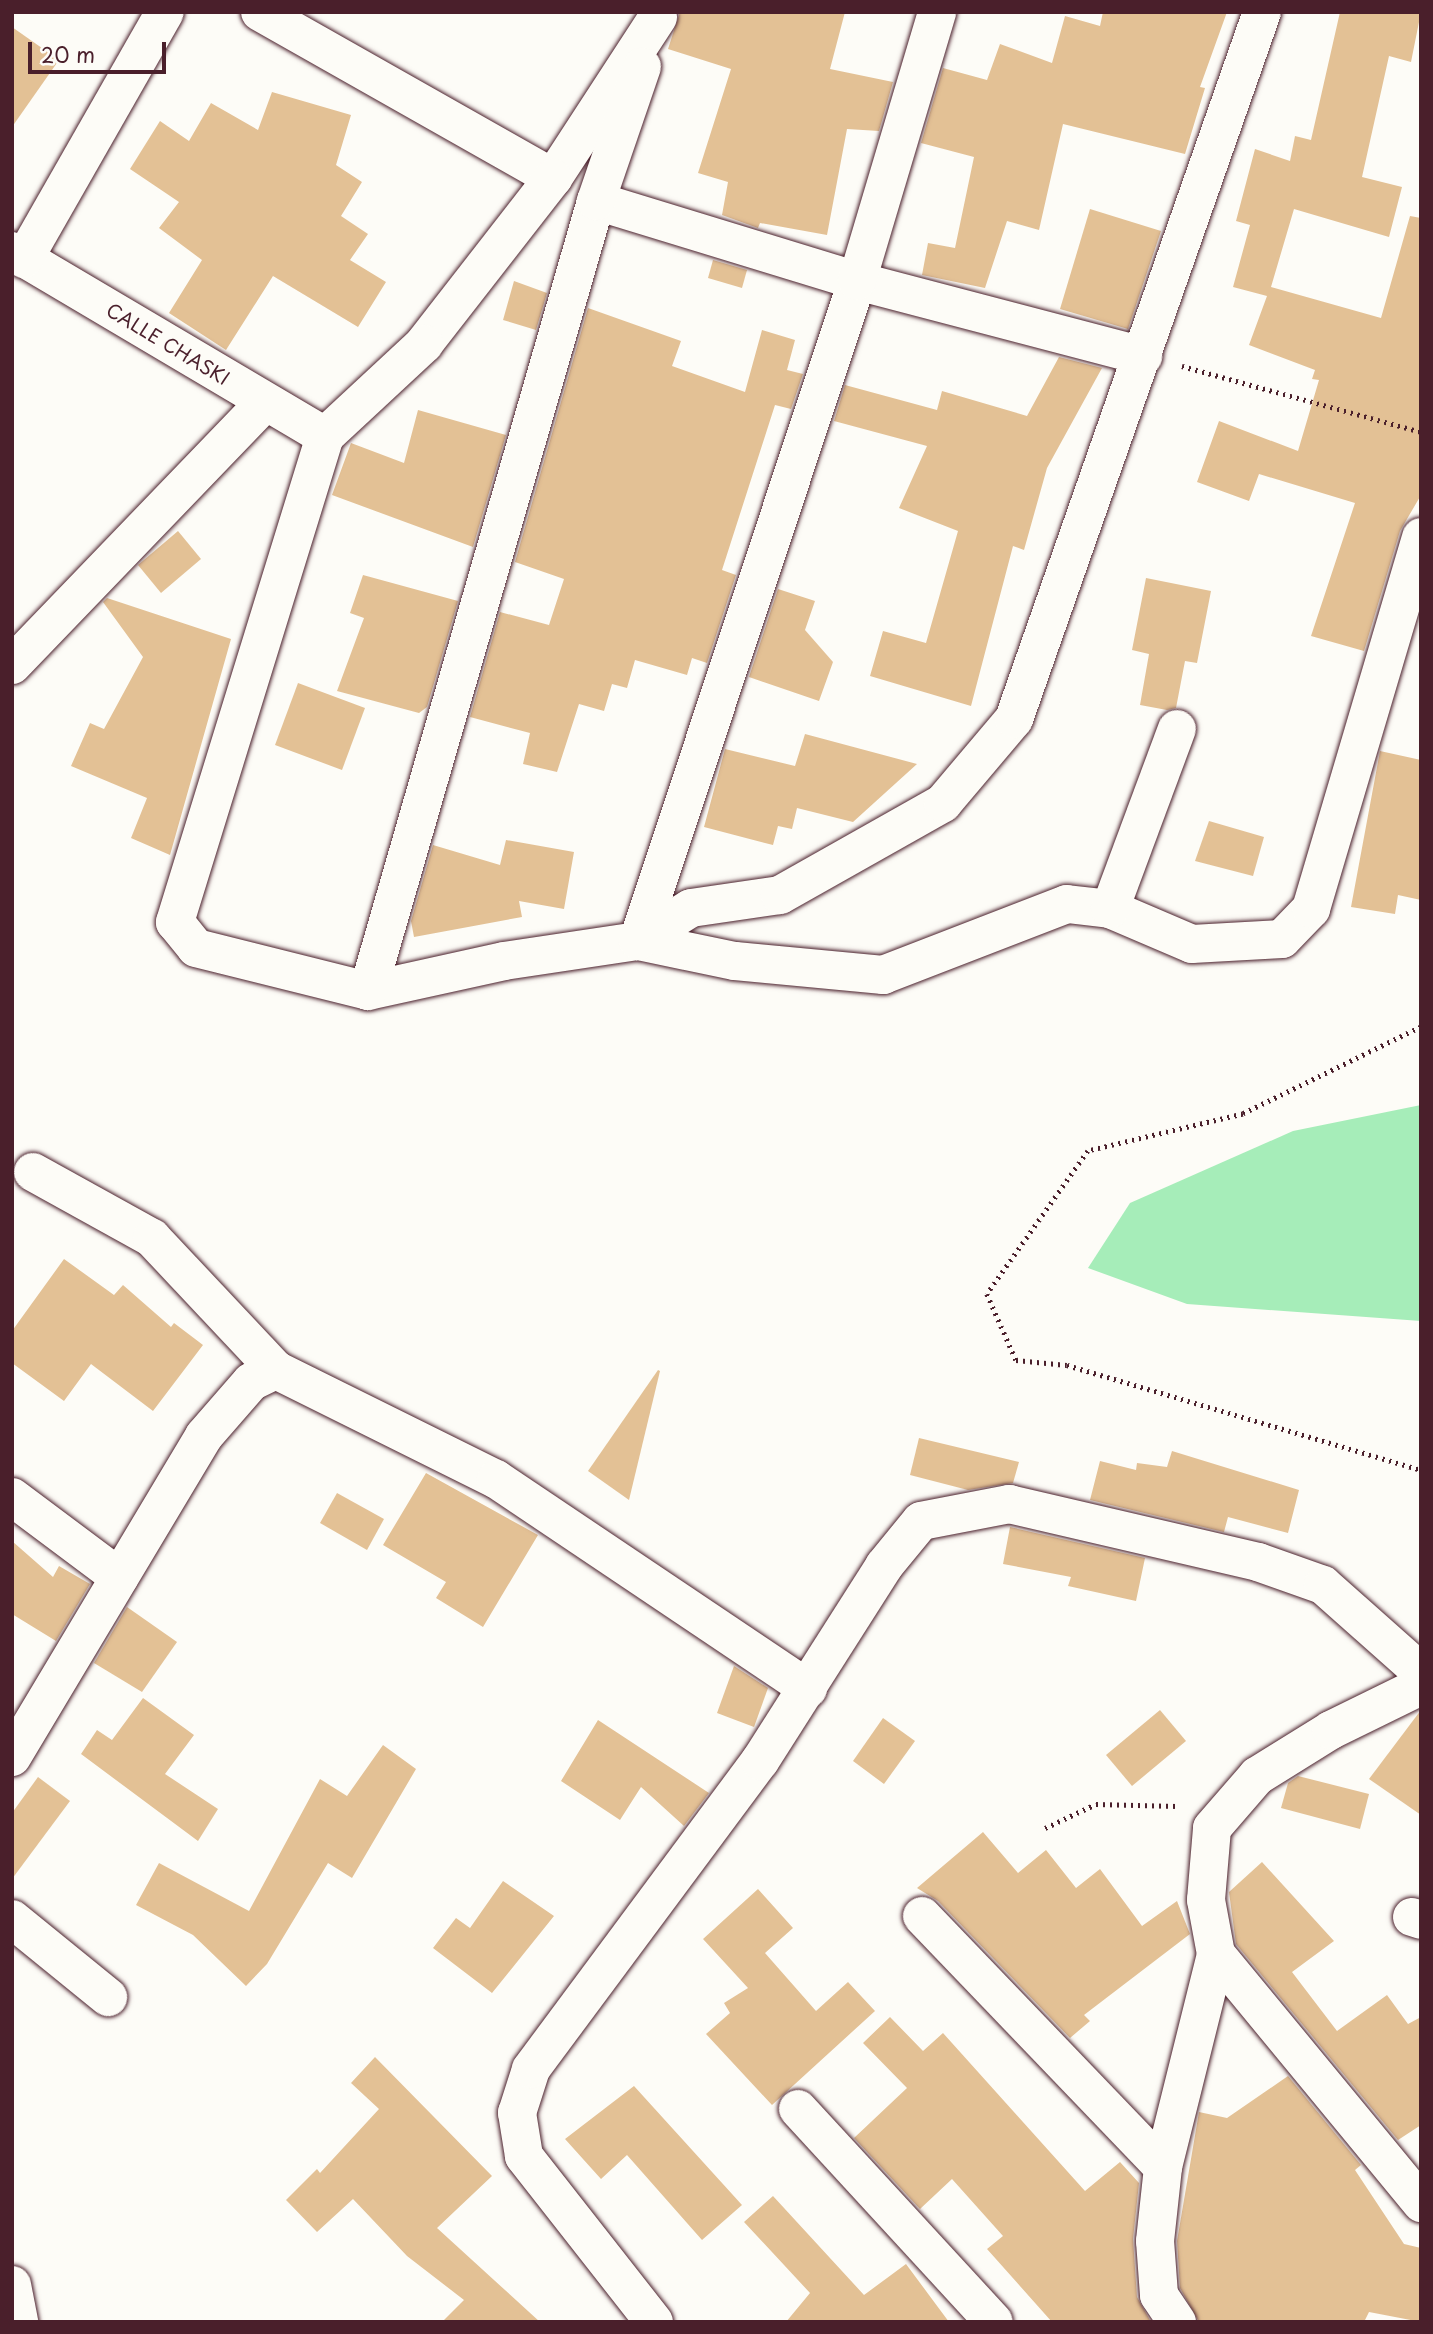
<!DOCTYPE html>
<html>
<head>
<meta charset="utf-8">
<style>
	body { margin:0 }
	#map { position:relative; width:1433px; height:2334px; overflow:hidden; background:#fdfcf7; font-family:"Playpen Sans",sans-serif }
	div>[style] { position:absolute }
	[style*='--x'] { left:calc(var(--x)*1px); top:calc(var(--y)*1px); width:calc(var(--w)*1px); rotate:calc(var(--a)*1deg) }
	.green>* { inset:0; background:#a6edb9 }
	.building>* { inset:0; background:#e3c195 }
	.path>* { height:4.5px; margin-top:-2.25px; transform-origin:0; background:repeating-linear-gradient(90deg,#4a1f2b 0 2px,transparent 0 7px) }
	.roads { filter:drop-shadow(0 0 2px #4a1f2b) drop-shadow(0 0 2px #4a1f2b) }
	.minor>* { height:38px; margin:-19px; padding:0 19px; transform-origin:19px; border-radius:19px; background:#fdfcf7 }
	span { translate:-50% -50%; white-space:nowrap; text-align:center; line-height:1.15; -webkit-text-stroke:5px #fdfcf7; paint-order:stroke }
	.street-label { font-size:19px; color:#4a1f2b }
	.frame { position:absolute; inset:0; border:14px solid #4a1f2b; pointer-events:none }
	.scale { position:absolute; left:28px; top:42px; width:138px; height:32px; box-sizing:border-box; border:4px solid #4a1f2b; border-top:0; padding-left:9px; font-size:21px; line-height:24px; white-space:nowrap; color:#4a1f2b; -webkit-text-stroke:5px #fdfcf7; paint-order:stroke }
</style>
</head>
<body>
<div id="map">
	<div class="green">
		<div style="clip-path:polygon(1421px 1105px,1421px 1321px,1187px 1304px,1088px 1268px,1130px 1203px,1293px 1131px)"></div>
	</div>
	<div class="building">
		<div style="clip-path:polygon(680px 12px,845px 12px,830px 69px,893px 82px,879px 131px,847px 129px,827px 235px,760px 223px,758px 228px,722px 215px,728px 182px,698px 173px,731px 69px,668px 49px)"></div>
		<div style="clip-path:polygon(1103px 12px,1227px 12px,1200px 87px,1205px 88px,1185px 154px,1063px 124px,1039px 230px,1007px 221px,985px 288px,922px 275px,928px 243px,955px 248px,974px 157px,921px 143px,943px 68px,987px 80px,1000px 44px,1052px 63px,1065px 16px,1100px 26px)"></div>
		<div style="clip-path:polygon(1340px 12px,1421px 12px,1411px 62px,1389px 56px,1362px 177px,1402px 187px,1389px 237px,1294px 209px,1271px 287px,1381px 318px,1410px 216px,1421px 218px,1421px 495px,1400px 531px,1364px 651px,1311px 636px,1355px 503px,1259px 474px,1249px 501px,1197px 482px,1219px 421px,1298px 451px,1319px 380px,1312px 379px,1315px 370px,1249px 345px,1267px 296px,1233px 287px,1250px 225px,1236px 221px,1255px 149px,1290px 161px,1295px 136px,1311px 140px)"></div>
		<div style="clip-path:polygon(12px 27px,59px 60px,12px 127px)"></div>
		<div style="clip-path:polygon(272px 92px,351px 115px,336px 165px,362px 182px,341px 216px,368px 234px,350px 260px,386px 282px,358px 327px,273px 276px,226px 350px,169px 313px,202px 260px,159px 228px,179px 202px,130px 169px,160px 121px,189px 141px,211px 103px,258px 130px)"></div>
		<div style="clip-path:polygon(1090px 209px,1161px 231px,1128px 329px,1060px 309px)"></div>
		<div style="clip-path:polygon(713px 260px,747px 270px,742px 288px,708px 278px)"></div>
		<div style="clip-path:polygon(514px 281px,547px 293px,536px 330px,503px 320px)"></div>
		<div style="clip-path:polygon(588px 308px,681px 341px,672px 366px,745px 392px,762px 330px,795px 340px,787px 370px,803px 374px,791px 409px,775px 405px,722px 570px,736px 575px,707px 663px,692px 658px,687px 675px,635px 660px,627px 688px,612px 684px,604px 711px,579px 704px,557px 772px,523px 764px,530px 733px,470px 717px,500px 612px,549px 625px,564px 579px,515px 562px)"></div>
		<div style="clip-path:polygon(1059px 357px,1102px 368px,1047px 468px,1024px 550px,1013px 546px,971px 706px,870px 676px,883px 631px,926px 643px,958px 531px,899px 508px,927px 446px,834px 421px,845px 385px,937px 410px,942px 391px,1027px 416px)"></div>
		<div style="clip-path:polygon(418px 410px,506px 435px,473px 547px,332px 495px,351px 443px,404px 463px)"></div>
		<div style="clip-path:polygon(178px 531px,201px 559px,161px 593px,138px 565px)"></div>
		<div style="clip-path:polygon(363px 575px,458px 601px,427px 707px,419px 713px,337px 691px,364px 618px,350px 613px)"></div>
		<div style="clip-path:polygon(1146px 578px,1211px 591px,1197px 663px,1185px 661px,1176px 708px,1167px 710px,1140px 705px,1149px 654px,1132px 650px)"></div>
		<div style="clip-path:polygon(778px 589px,815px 601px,805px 630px,833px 662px,819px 701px,749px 677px)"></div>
		<div style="clip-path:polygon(107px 598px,231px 639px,170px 855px,131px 838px,147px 798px,71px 766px,90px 723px,104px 729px,143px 657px,103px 602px)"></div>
		<div style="clip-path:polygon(298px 683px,365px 708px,342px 770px,275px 745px)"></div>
		<div style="clip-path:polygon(805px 734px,917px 764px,853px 822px,797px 808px,792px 829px,778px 826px,773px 845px,704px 827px,725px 749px,795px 766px)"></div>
		<div style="clip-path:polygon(1380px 751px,1421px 760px,1421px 900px,1398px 895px,1395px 914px,1351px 907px)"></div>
		<div style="clip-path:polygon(1209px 821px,1264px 837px,1253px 876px,1195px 861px)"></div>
		<div style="clip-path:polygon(506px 840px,574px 852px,564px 909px,519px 901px,522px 917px,414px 937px,411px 921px,433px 845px,500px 865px)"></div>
		<div style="clip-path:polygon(64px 1259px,114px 1295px,123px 1285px,171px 1327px,174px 1323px,203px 1345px,153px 1411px,91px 1364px,64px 1401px,12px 1363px,12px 1331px)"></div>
		<div style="clip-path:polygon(658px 1370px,660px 1371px,629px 1500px,588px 1471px)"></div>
		<div style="clip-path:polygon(919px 1438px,1019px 1462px,1013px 1483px,968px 1490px,910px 1475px)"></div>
		<div style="clip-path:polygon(1172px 1451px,1299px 1490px,1288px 1533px,1228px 1517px,1224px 1532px,1090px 1500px,1100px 1461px,1136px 1470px,1137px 1463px,1167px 1467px)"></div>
		<div style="clip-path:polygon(426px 1473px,538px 1535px,483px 1627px,436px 1598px,446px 1582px,383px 1545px)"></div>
		<div style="clip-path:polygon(337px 1493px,384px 1519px,367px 1550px,320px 1523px)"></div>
		<div style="clip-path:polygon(1010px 1527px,1145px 1558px,1136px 1601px,1068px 1586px,1071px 1577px,1003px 1564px)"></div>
		<div style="clip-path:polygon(12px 1541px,53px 1577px,59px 1566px,90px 1584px,56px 1641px,12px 1614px)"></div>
		<div style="clip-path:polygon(127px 1607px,177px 1642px,142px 1692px,94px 1663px)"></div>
		<div style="clip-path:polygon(734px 1666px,768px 1688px,754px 1727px,717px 1713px)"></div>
		<div style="clip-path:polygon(143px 1698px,194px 1735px,165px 1774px,218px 1809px,198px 1841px,81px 1754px,97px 1730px,112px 1740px)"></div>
		<div style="clip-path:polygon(1160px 1710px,1186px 1741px,1132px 1786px,1106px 1755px)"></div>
		<div style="clip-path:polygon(1421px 1710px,1421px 1815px,1369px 1779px)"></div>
		<div style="clip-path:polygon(883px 1718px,915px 1741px,884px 1784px,853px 1761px)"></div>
		<div style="clip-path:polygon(598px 1720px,709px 1793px,684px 1826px,641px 1787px,620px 1820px,561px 1781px)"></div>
		<div style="clip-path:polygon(383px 1745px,416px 1769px,352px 1878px,328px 1863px,267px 1964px,246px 1986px,193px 1935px,136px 1905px,159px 1863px,249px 1911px,320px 1779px,347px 1796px)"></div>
		<div style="clip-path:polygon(1298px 1776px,1369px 1794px,1360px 1829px,1281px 1808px,1288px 1783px)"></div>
		<div style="clip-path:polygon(38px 1777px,70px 1801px,12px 1879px,12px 1813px)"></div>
		<div style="clip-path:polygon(983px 1832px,1018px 1873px,1046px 1850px,1076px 1888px,1100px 1869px,1142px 1926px,1177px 1901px,1190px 1934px,1084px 2015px,1090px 2021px,1070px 2038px,938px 1901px,917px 1888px)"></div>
		<div style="clip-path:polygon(1262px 1862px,1334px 1941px,1292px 1972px,1337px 2031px,1387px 1995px,1408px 2024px,1421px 2017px,1421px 2125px,1398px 2140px,1236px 1944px,1229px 1892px)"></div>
		<div style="clip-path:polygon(503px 1881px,554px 1916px,492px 1993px,433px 1948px,456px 1918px,470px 1928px)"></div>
		<div style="clip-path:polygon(758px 1889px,793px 1928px,765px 1953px,816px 2011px,848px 1982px,875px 2011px,772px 2105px,706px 2034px,730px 2013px,724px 2003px,748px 1988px,703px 1939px)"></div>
		<div style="clip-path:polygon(890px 2017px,923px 2051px,943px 2033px,1085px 2191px,1120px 2162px,1139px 2183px,1133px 2239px,1137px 2297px,1151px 2322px,1052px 2322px,987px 2249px,1003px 2236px,952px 2179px,920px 2209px,854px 2138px,907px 2088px,863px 2043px)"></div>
		<div style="clip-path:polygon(375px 2057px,492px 2176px,437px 2228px,540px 2322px,442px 2322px,464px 2300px,407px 2256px,353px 2199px,317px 2232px,286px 2200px,317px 2169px,320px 2173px,379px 2109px,351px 2083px)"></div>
		<div style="clip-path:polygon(1288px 2076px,1361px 2165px,1355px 2170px,1404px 2244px,1421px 2248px,1421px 2322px,1369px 2312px,1364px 2322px,1199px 2322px,1180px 2288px,1177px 2241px,1199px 2112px,1227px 2118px)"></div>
		<div style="clip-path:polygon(634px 2086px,742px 2205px,702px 2240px,627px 2155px,601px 2179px,565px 2139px)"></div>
		<div style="clip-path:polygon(773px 2196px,864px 2295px,906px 2264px,949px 2322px,786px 2322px,810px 2293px,744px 2222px)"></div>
	</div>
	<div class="path">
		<div style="--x:1182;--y:366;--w:248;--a:15.4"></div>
		<div style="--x:1421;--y:1027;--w:198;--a:154"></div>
		<div style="--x:1243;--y:1114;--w:159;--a:166.6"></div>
		<div style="--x:1088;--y:1151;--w:175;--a:125.2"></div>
		<div style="--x:987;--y:1294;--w:72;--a:66.3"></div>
		<div style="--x:1016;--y:1360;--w:51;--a:5.6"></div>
		<div style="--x:1067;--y:1365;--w:369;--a:16.5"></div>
		<div style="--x:1045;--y:1828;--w:56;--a:-25.2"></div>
		<div style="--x:1096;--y:1804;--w:81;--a:1.4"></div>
	</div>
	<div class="roads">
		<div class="minor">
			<div style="--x:260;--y:12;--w:337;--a:29.5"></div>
			<div style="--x:658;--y:17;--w:192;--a:123.1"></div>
			<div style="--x:553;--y:178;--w:210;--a:127.9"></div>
			<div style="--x:424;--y:344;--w:135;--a:137.1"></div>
			<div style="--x:325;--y:436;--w:509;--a:107.15"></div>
			<div style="--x:175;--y:922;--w:33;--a:51"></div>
			<div style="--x:196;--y:948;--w:177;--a:14"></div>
			<div style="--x:368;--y:991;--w:139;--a:-12.4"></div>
			<div style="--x:504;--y:961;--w:135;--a:-8.5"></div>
			<div style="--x:638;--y:941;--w:99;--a:11.7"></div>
			<div style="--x:735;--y:961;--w:149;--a:5.4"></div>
			<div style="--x:883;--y:975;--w:197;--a:-21.1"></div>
			<div style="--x:1067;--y:904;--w:43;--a:6.6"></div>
			<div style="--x:1110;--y:909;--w:89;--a:23.1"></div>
			<div style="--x:1192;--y:944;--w:90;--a:-3.2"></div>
			<div style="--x:1282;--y:939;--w:42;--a:-46"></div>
			<div style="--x:1311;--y:909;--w:388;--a:-73.5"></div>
			<div style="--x:596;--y:201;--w:273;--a:17"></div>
			<div style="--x:857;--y:281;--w:296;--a:14.7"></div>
			<div style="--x:12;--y:251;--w:364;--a:30.6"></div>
			<div style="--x:24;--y:259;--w:284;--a:-60.3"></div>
			<div style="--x:12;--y:665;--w:365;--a:-46.1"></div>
			<div style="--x:1110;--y:909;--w:192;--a:-69.6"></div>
			<div style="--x:638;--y:941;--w:62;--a:-31.9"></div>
			<div style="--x:691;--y:908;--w:90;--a:-8.3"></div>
			<div style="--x:780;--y:895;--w:187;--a:-29.4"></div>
			<div style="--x:943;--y:803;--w:110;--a:-49.8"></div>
			<div style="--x:1014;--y:719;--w:749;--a:-70.67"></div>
			<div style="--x:638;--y:941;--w:695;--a:-71.64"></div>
			<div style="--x:857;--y:281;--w:281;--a:-73.4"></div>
			<div style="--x:368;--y:991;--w:822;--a:-73.9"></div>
			<div style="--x:596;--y:201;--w:142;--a:-71.1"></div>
			<div style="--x:33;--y:1172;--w:136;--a:29"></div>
			<div style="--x:152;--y:1238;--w:181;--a:46.8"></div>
			<div style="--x:12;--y:1497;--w:134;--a:36.8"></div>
			<div style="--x:12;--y:1757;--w:374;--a:-59.1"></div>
			<div style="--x:204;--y:1436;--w:72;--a:-49"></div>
			<div style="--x:251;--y:1382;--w:28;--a:-26"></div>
			<div style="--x:276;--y:1370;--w:246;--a:26.4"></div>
			<div style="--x:496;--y:1479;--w:376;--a:33.9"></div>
			<div style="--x:922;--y:1916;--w:348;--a:46.2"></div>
			<div style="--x:1412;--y:1917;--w:9;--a:18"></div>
			<div style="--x:12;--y:1919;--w:124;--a:39.1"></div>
			<div style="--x:1216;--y:1954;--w:323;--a:50.5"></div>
			<div style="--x:798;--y:2109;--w:289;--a:47.4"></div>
			<div style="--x:12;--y:2285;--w:38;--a:79"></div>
			<div style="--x:654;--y:2322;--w:211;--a:-128.1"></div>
			<div style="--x:524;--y:2156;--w:44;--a:-99.2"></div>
			<div style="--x:517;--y:2113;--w:46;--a:-72.3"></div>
			<div style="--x:531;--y:2069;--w:384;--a:-53.4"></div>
			<div style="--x:760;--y:1761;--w:231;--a:-57.5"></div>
			<div style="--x:884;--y:1566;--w:58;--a:-50.6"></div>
			<div style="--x:921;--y:1521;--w:90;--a:-10.9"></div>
			<div style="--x:1009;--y:1504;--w:256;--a:13.1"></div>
			<div style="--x:1258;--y:1562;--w:69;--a:19.5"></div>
			<div style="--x:1323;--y:1585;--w:131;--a:41.6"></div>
			<div style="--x:1177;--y:2322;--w:32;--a:-124"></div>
			<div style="--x:1159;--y:2295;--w:54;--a:-94.2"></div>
			<div style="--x:1155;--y:2241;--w:74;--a:-83.8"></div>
			<div style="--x:1163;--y:2167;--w:219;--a:-76"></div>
			<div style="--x:1216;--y:1954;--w:55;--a:-100.5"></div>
			<div style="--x:1206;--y:1900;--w:72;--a:-85.2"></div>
			<div style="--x:1212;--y:1828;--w:69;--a:-49.1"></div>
			<div style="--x:1257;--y:1776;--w:87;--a:-31.9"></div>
			<div style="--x:1331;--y:1730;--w:100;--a:-26.1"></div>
		</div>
	</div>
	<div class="street-label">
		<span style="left:168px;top:344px;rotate:31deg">CALLE CHASKI</span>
	</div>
	<div class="frame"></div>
	<div class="scale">20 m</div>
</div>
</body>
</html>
